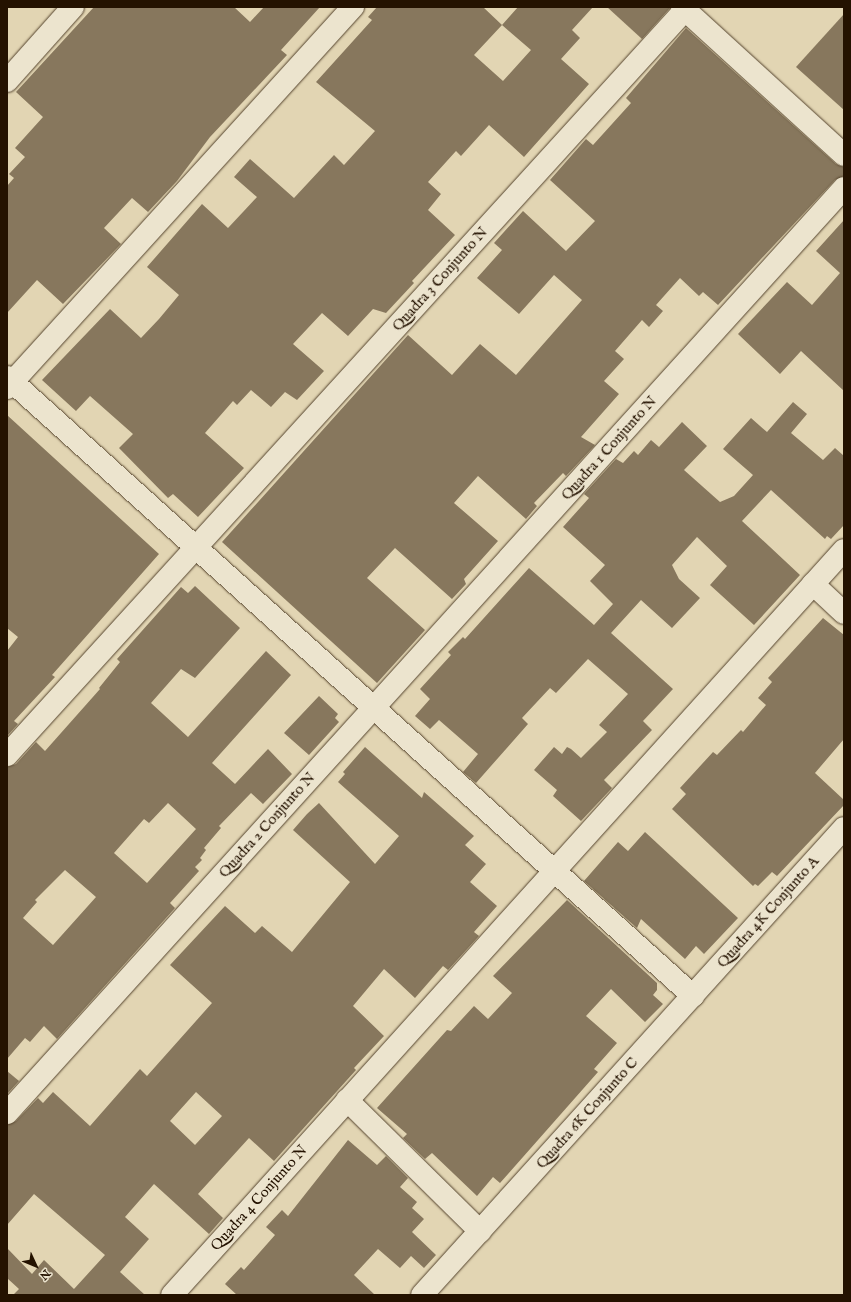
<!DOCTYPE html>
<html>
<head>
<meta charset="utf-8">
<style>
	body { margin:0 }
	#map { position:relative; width:851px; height:1302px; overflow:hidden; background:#e2d5b3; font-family:"IM FELL English",serif }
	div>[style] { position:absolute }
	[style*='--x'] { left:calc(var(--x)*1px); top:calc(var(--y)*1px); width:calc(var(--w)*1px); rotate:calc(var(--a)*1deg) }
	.building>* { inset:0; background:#87775d }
	.roads { filter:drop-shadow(0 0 1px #54432d) drop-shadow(0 0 1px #54432d) }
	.minor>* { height:22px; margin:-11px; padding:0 11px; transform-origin:11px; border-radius:11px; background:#ece4ce }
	span { translate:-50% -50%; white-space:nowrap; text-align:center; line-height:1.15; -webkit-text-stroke:3px #ece4ce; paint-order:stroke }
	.street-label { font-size:15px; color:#241200 }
	.frame { position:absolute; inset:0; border:8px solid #241200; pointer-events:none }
	.north { position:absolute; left:16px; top:1246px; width:40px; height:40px; -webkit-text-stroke:3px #ece4ce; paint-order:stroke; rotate:134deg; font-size:11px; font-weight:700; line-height:16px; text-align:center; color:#241200 }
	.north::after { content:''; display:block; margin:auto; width:14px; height:18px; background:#241200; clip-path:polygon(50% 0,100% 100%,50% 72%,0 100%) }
</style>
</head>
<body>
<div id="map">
	<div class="building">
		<div style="clip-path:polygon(94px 7px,234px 7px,250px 22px,264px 7px,320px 7px,281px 50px,287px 55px,210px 137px,177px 181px,148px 212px,132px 198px,104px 228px,121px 244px,63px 304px,37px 280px,7px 313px,7px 186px,14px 178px,9px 174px,25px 157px,15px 148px,43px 117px,16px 92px)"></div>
		<div style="clip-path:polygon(evenodd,377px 7px,483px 7px,502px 25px,518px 7px,593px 7px,572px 30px,580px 38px,561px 59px,589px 84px,524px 157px,489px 125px,461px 156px,456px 151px,428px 182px,441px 194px,428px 210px,455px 235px,412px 281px,414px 283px,386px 313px,373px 309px,348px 336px,322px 313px,293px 344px,324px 371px,297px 400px,285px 392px,271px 407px,251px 390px,237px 405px,233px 401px,205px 433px,244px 468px,198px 517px,173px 494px,168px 498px,119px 448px,133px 434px,90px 396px,76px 411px,42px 380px,110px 309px,141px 338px,159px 319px,179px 295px,147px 267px,202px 204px,228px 228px,243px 212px,257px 197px,234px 177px,250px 159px,294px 198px,334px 155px,344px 165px,375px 131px,316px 82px,372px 20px,368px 17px,377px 7px,502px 25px,531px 50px,503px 81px,474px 55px,502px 25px)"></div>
		<div style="clip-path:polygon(607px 7px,670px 7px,670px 8px,642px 39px)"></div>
		<div style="clip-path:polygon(844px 14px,844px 110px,796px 67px)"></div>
		<div style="clip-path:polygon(686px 28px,836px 164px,844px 167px,844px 176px,835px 180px,718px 305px,703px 292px,699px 296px,680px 278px,656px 305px,663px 311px,649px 327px,642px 320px,615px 351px,624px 359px,604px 381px,619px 394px,581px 437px,595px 445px,566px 476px,563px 473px,534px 503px,537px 506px,526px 519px,478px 476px,454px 503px,498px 541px,464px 579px,466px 584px,452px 599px,395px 548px,367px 578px,425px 630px,377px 683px,222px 542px,408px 335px,452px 375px,480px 344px,516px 375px,582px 300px,554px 275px,519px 314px,477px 278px,502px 250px,494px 243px,523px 211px,566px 251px,595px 221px,550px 180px,586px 139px,593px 145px,631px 103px,626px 98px)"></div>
		<div style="clip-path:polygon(844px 220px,844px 391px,801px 351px,780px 374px,738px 334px,787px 282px,812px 305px,840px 273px,816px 251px)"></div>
		<div style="clip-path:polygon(793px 402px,807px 414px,791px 433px,823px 460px,835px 448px,844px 456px,844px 525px,831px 539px,827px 536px,825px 539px,771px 490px,742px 521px,800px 575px,754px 625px,710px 585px,727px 566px,697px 537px,672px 565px,679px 579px,700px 598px,672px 628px,641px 600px,611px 633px,673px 689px,643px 721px,652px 730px,604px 780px,612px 788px,581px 821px,553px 796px,557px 790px,534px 770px,554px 747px,562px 754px,567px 747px,571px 749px,581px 758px,607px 732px,599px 725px,628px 694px,588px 659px,556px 693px,550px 688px,522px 718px,528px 724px,476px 783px,463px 772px,478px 754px,439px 720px,430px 729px,415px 716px,430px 699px,420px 689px,451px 655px,448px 652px,463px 637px,465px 639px,529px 568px,594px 625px,613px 604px,590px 581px,605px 565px,563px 527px,589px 498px,584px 494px,616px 459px,623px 463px,634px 451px,638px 455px,651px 440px,659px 447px,682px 422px,707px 446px,684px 470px,720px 502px,734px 496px,753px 475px,723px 449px,751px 418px,767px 432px)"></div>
		<div style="clip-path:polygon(7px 415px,159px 554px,52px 675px,55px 677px,14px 721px,18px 724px,7px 736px,7px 651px,18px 637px,7px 628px)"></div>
		<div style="clip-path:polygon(evenodd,195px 586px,240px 628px,195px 678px,181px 669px,151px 703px,188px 737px,266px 651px,291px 675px,212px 763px,235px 784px,268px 749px,292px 774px,263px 804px,251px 793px,219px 826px,221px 828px,204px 848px,206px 850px,200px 858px,202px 860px,195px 867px,199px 871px,170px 903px,175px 908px,57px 1039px,44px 1026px,30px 1042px,25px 1038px,7px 1059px,7px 767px,16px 764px,36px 742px,45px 751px,100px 689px,99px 688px,120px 662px,117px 659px,181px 587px,188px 593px,195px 586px,168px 803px,196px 829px,147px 883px,114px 853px,144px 819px,149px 823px,168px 803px,195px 586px,65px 870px,96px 897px,53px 945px,23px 918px,37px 902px,35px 900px,65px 870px)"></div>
		<div style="clip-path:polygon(823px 618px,844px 635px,844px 739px,815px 773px,844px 800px,844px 805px,777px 876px,772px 872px,758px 886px,755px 884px,753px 886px,672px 809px,686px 794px,680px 788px,713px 752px,717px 755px,741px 730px,743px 732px,766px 705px,758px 698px,772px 682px,768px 678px)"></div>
		<div style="clip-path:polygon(319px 696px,338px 714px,335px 718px,339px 722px,309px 755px,284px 733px)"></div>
		<div style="clip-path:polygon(evenodd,365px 747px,422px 798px,424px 792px,474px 836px,465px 845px,486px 864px,470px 882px,497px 906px,474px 932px,479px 936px,448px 970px,443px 966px,415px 998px,384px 969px,353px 1006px,384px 1036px,354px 1068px,356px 1070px,274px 1161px,249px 1138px,198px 1194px,223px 1218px,209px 1234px,154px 1184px,125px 1217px,149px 1239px,120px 1272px,145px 1295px,13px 1295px,19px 1289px,7px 1278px,7px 1248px,32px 1274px,44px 1260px,74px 1289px,105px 1255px,34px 1194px,7px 1225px,7px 1125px,16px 1121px,38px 1098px,43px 1103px,53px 1092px,90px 1126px,140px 1069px,147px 1076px,212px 1003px,170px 965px,225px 906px,255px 933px,262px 926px,292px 952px,350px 882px,293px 830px,307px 814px,319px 803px,375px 864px,399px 836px,338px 782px,345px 774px,343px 772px,365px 747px,196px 1092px,222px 1116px,195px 1145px,170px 1121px,196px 1092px)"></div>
		<div style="clip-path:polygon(645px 832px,738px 918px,704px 954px,696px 946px,685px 959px,641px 919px,637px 928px,584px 881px,618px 842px,628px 851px)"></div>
		<div style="clip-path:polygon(567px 900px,657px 983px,657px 990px,653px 995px,663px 1004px,645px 1022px,611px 989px,586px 1016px,617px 1043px,594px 1069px,598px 1072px,500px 1183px,493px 1177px,477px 1196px,432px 1153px,425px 1159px,403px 1138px,407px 1134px,377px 1108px,447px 1030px,451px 1031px,474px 1006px,488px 1019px,512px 993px,493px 976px)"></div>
		<div style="clip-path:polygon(7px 1071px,19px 1081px,7px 1094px)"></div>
		<div style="clip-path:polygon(348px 1140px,377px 1165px,386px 1156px,408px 1178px,400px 1187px,417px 1202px,412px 1208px,424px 1219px,412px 1232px,436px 1255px,424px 1268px,411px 1256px,400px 1268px,378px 1249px,354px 1275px,375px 1295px,237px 1295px,225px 1284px,241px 1267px,244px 1270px,275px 1235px,266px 1227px,282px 1210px,288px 1216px)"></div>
	</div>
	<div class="roads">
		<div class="minor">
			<div style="--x:682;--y:7;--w:219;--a:42.4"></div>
			<div style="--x:7;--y:81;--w:99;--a:-48.3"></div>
			<div style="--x:7;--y:377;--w:924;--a:42.06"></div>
			<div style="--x:7;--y:388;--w:515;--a:-47.76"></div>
			<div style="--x:813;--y:584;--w:42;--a:43.1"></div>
			<div style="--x:7;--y:755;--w:1007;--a:-47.7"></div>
			<div style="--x:347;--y:1100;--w:187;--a:44.6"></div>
			<div style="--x:7;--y:1113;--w:1247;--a:-47.86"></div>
			<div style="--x:172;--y:1295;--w:1003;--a:-47.95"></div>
			<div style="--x:422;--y:1295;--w:629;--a:-47.9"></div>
		</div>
	</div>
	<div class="street-label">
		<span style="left:440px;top:279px;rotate:-48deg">Quadra 3 Conjunto N</span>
		<span style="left:609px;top:448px;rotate:-48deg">Quadra 1 Conjunto N</span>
		<span style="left:267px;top:825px;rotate:-48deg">Quadra 2 Conjunto N</span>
		<span style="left:768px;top:912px;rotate:-48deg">Quadra 4K Conjunto A</span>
		<span style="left:587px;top:1113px;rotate:-48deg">Quadra 6K Conjunto C</span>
		<span style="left:259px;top:1198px;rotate:-48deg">Quadra 4 Conjunto N</span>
	</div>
	<div class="frame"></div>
	<div class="north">N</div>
</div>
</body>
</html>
